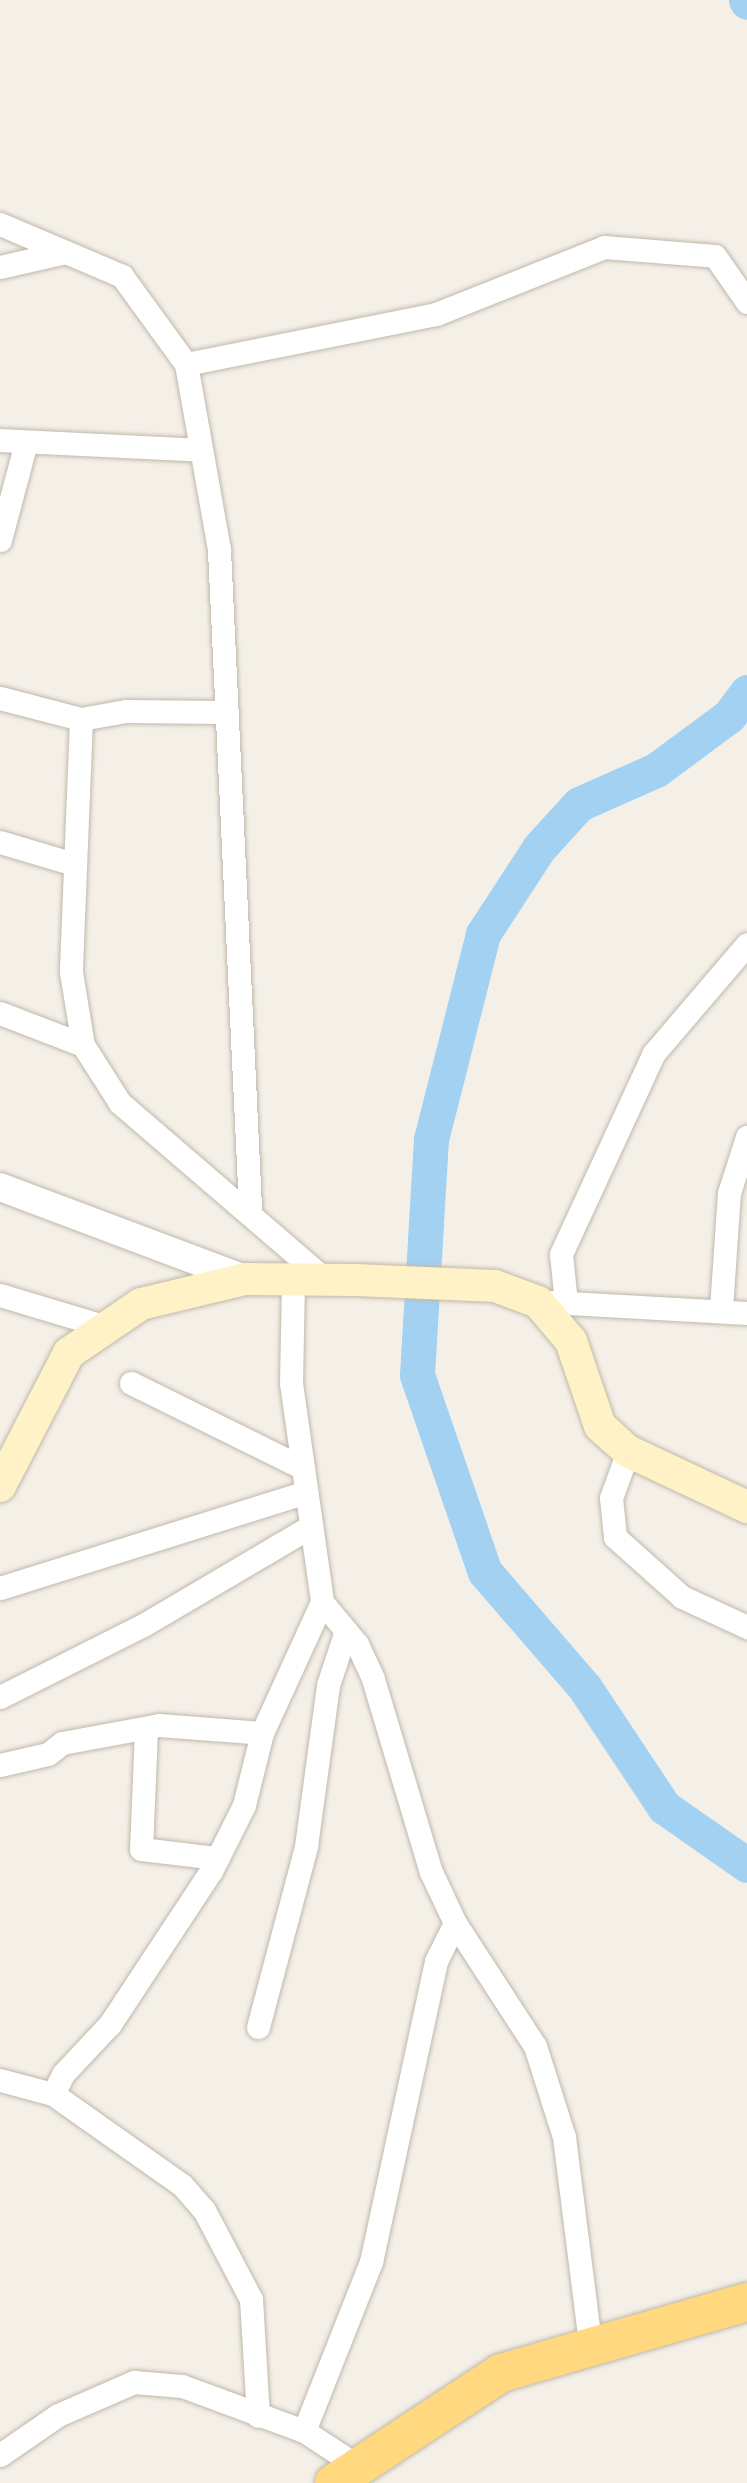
<!DOCTYPE html>
<html>
<head>
<meta charset="utf-8">
<style>
	body { margin:0 }
	#map { position:relative; width:747px; height:2483px; overflow:hidden; background:#f4f0e8; font-family:Ubuntu,sans-serif }
	div>[style] { position:absolute }
	[style*='--x'] { left:calc(var(--x)*1px); top:calc(var(--y)*1px); width:calc(var(--w)*1px); rotate:calc(var(--a)*1deg) }
	.river>* { height:35px; margin:-17.5px; padding:0 17.5px; transform-origin:17.5px; border-radius:17.5px; background:#a3d1f2 }
	.roads { filter:drop-shadow(0 0 2px #c0b8aa) drop-shadow(0 0 2px #c0b8aa) }
	.minor>* { height:23px; margin:-11.5px; padding:0 11.5px; transform-origin:11.5px; border-radius:11.5px; background:#fff }
	.tertiary>* { height:28px; margin:-14px; padding:0 14px; transform-origin:14px; border-radius:14px; background:#fff }
	.secondary>* { height:32px; margin:-16px; padding:0 16px; transform-origin:16px; border-radius:16px; background:#fff2c7 }
	.trunk>* { height:38px; margin:-19px; padding:0 19px; transform-origin:19px; border-radius:19px; background:#ffd87f }
	span { translate:-50% -50%; white-space:nowrap; text-align:center; line-height:1.15; -webkit-text-stroke:5px #fff; paint-order:stroke }
</style>
</head>
<body>
<div id="map">
	<div class="river">
		<div style="--x:746;--y:0;--w:2;--a:63"></div>
		<div style="--x:747;--y:692;--w:30;--a:127"></div>
		<div style="--x:729;--y:716;--w:91;--a:143.5"></div>
		<div style="--x:656;--y:770;--w:84;--a:156.2"></div>
		<div style="--x:579;--y:804;--w:59;--a:132.3"></div>
		<div style="--x:539;--y:848;--w:103;--a:123.1"></div>
		<div style="--x:483;--y:934;--w:211;--a:104.2"></div>
		<div style="--x:431;--y:1139;--w:236;--a:93.4"></div>
		<div style="--x:417;--y:1375;--w:208;--a:71"></div>
		<div style="--x:485;--y:1572;--w:153;--a:49.2"></div>
		<div style="--x:585;--y:1688;--w:143;--a:56.4"></div>
		<div style="--x:664;--y:1807;--w:101;--a:34.9"></div>
	</div>
	<div class="roads">
		<div class="minor">
			<div style="--x:0;--y:224;--w:133;--a:23.1"></div>
			<div style="--x:122;--y:276;--w:109;--a:54"></div>
			<div style="--x:186;--y:364;--w:189;--a:79.9"></div>
			<div style="--x:219;--y:550;--w:659;--a:87.3"></div>
			<div style="--x:0;--y:267;--w:67;--a:-13"></div>
			<div style="--x:186;--y:364;--w:255;--a:-11.3"></div>
			<div style="--x:436;--y:314;--w:181;--a:-21.7"></div>
			<div style="--x:604;--y:247;--w:111;--a:4.6"></div>
			<div style="--x:715;--y:256;--w:56;--a:55.2"></div>
			<div style="--x:0;--y:440;--w:201;--a:2.8"></div>
			<div style="--x:0;--y:540;--w:101;--a:-75.1"></div>
			<div style="--x:0;--y:698;--w:84;--a:14.5"></div>
			<div style="--x:81;--y:719;--w:46;--a:-10.1"></div>
			<div style="--x:126;--y:711;--w:98;--a:0.6"></div>
			<div style="--x:81;--y:719;--w:253;--a:92.3"></div>
			<div style="--x:71;--y:972;--w:74;--a:80.7"></div>
			<div style="--x:83;--y:1045;--w:69;--a:57.5"></div>
			<div style="--x:120;--y:1103;--w:272;--a:40.7"></div>
			<div style="--x:0;--y:842;--w:77;--a:16.6"></div>
			<div style="--x:0;--y:1013;--w:89;--a:21.1"></div>
			<div style="--x:293;--y:1280;--w:103;--a:91.1"></div>
			<div style="--x:291;--y:1383;--w:221;--a:81.9"></div>
			<div style="--x:322;--y:1602;--w:55;--a:50.2"></div>
			<div style="--x:357;--y:1644;--w:38;--a:65"></div>
			<div style="--x:373;--y:1679;--w:202;--a:73.3"></div>
			<div style="--x:431;--y:1872;--w:56;--a:64.8"></div>
			<div style="--x:455;--y:1923;--w:147;--a:57"></div>
			<div style="--x:535;--y:2046;--w:96;--a:72.3"></div>
			<div style="--x:564;--y:2137;--w:209;--a:82.8"></div>
			<div style="--x:0;--y:1295;--w:112;--a:16.7"></div>
			<div style="--x:551;--y:1302;--w:196;--a:3.2"></div>
			<div style="--x:566;--y:1303;--w:49;--a:-95.8"></div>
			<div style="--x:561;--y:1254;--w:221;--a:-65.2"></div>
			<div style="--x:654;--y:1053;--w:143;--a:-49.5"></div>
			<div style="--x:721;--y:1309;--w:116;--a:-86.1"></div>
			<div style="--x:729;--y:1193;--w:59;--a:-72.2"></div>
			<div style="--x:131;--y:1383;--w:190;--a:26.3"></div>
			<div style="--x:628;--y:1451;--w:50;--a:109.9"></div>
			<div style="--x:611;--y:1498;--w:39;--a:84"></div>
			<div style="--x:615;--y:1537;--w:90;--a:41.8"></div>
			<div style="--x:682;--y:1597;--w:72;--a:24.8"></div>
			<div style="--x:0;--y:1588;--w:318;--a:-17.4"></div>
			<div style="--x:0;--y:1697;--w:162;--a:-26.7"></div>
			<div style="--x:145;--y:1624;--w:189;--a:-30.5"></div>
			<div style="--x:146;--y:1730;--w:119;--a:92.4"></div>
			<div style="--x:141;--y:1849;--w:77;--a:6.8"></div>
			<div style="--x:0;--y:1765;--w:49;--a:-12.9"></div>
			<div style="--x:48;--y:1754;--w:18;--a:-38"></div>
			<div style="--x:62;--y:1743;--w:99;--a:-10.5"></div>
			<div style="--x:159;--y:1725;--w:103;--a:4.4"></div>
			<div style="--x:258;--y:2027;--w:187;--a:-75.1"></div>
			<div style="--x:306;--y:1846;--w:162;--a:-82.2"></div>
			<div style="--x:328;--y:1685;--w:57;--a:-71.6"></div>
			<div style="--x:0;--y:2080;--w:55;--a:14.8"></div>
			<div style="--x:53;--y:2094;--w:158;--a:35.2"></div>
			<div style="--x:182;--y:2185;--w:33;--a:49"></div>
			<div style="--x:204;--y:2210;--w:101;--a:62.2"></div>
			<div style="--x:251;--y:2299;--w:117;--a:86.6"></div>
			<div style="--x:53;--y:2094;--w:22;--a:-63"></div>
			<div style="--x:63;--y:2074;--w:69;--a:-46.8"></div>
			<div style="--x:110;--y:2024;--w:183;--a:-56.6"></div>
			<div style="--x:211;--y:1871;--w:74;--a:-63.4"></div>
			<div style="--x:244;--y:1805;--w:74;--a:-76"></div>
			<div style="--x:262;--y:1733;--w:144;--a:-65.4"></div>
			<div style="--x:304;--y:2431;--w:182;--a:-68.4"></div>
			<div style="--x:371;--y:2262;--w:308;--a:-77.8"></div>
			<div style="--x:436;--y:1961;--w:42;--a:-63.4"></div>
			<div style="--x:0;--y:2455;--w:70;--a:-34.6"></div>
			<div style="--x:58;--y:2415;--w:83;--a:-23.5"></div>
			<div style="--x:134;--y:2382;--w:48;--a:4.8"></div>
			<div style="--x:182;--y:2386;--w:40;--a:20.2"></div>
			<div style="--x:220;--y:2400;--w:90;--a:20.3"></div>
			<div style="--x:304;--y:2431;--w:62;--a:33.2"></div>
		</div>
		<div class="tertiary">
			<div style="--x:0;--y:1187;--w:262;--a:20.6"></div>
		</div>
		<div class="secondary">
			<div style="--x:0;--y:1486;--w:150;--a:-62.6"></div>
			<div style="--x:69;--y:1353;--w:87;--a:-34.2"></div>
			<div style="--x:141;--y:1304;--w:107;--a:-13.5"></div>
			<div style="--x:245;--y:1279;--w:111;--a:0.5"></div>
			<div style="--x:356;--y:1280;--w:139;--a:2.5"></div>
			<div style="--x:495;--y:1286;--w:46;--a:20.4"></div>
			<div style="--x:538;--y:1302;--w:51;--a:49.8"></div>
			<div style="--x:571;--y:1341;--w:90;--a:71.2"></div>
			<div style="--x:600;--y:1426;--w:38;--a:42"></div>
			<div style="--x:628;--y:1451;--w:132;--a:25.2"></div>
		</div>
		<div class="trunk">
			<div style="--x:334;--y:2483;--w:200;--a:-33.4"></div>
			<div style="--x:501;--y:2373;--w:256;--a:-16.1"></div>
		</div>
	</div>
</div>
</body>
</html>
